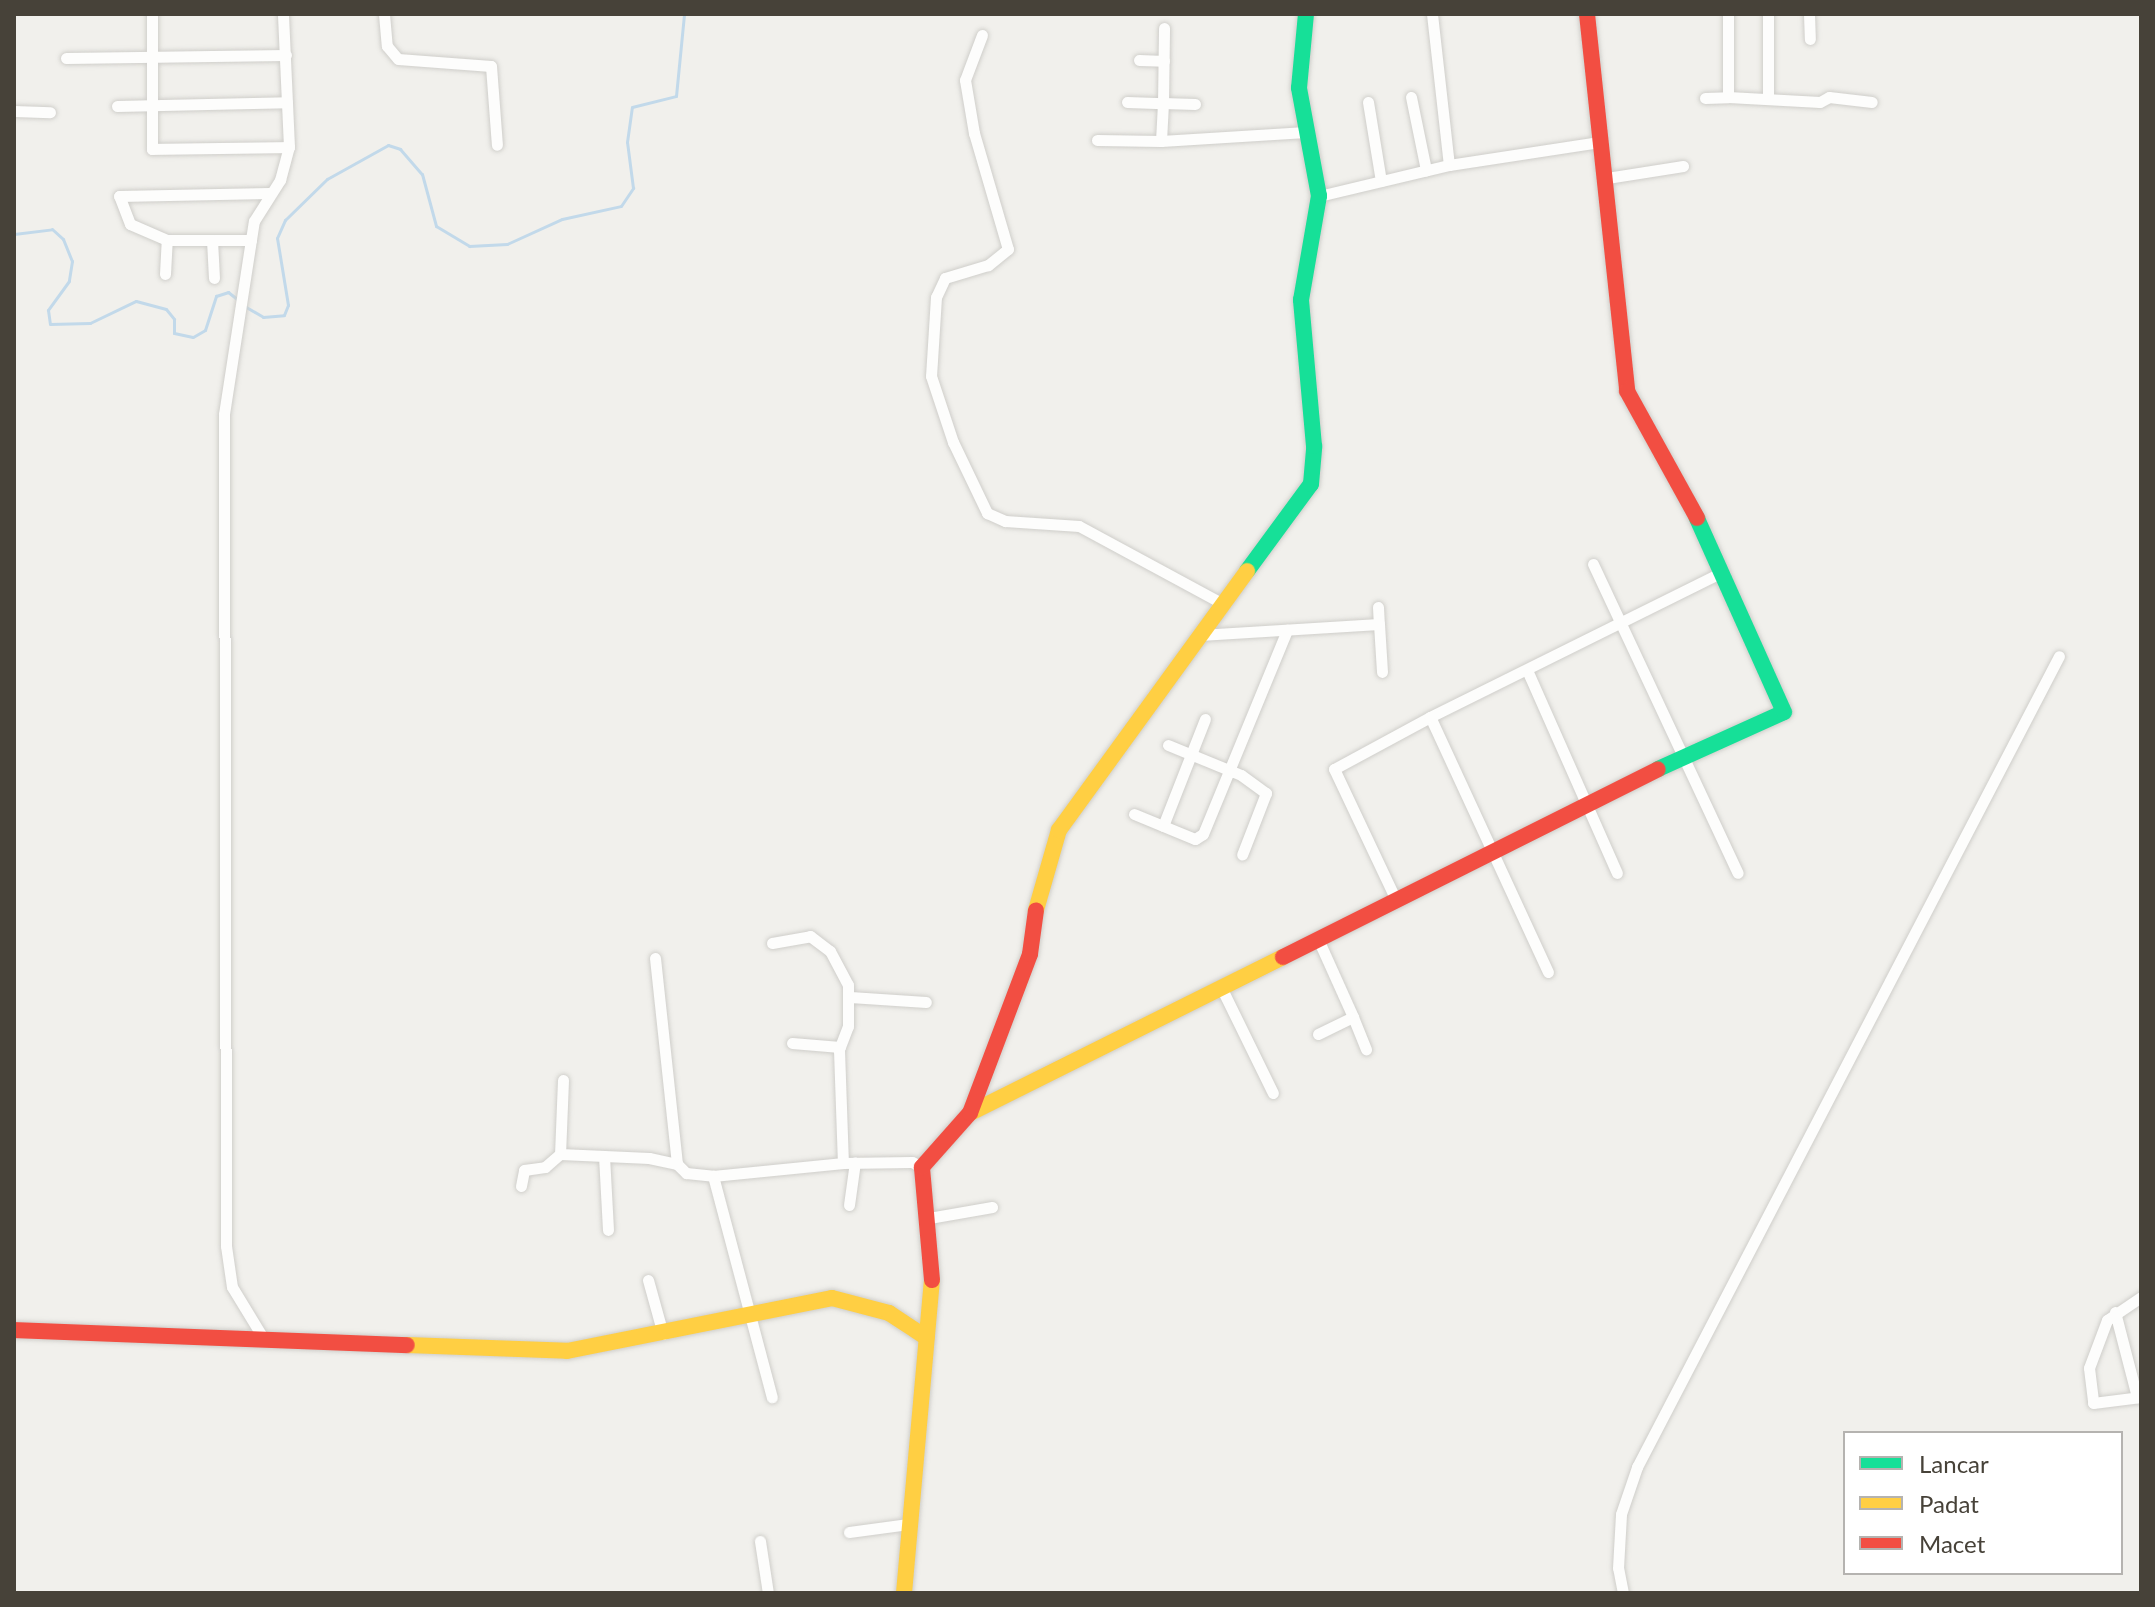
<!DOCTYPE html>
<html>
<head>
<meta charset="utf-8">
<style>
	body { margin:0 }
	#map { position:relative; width:2155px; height:1607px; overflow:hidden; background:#f1f0ec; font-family:Lato,sans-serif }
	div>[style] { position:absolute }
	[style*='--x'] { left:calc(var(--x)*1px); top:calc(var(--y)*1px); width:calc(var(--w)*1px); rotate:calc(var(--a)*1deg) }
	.stream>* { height:3px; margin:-1.5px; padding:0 1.5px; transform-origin:1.5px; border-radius:1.5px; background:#c2d9ea }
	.roads { filter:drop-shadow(0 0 2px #cfceca) drop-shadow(0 0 2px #cfceca) }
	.street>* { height:11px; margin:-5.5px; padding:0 5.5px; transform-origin:5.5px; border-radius:5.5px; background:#fdfdfc }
	.fast>* { height:16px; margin:-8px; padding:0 8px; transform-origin:8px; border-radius:8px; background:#16e098 }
	.slow>* { height:16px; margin:-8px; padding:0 8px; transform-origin:8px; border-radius:8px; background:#ffcf43 }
	.jam>* { height:16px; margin:-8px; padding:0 8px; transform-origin:8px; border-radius:8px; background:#f24e42 }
	span { translate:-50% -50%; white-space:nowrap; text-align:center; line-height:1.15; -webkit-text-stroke:6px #fff; paint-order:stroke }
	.frame { position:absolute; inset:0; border:16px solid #474239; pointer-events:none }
	.legend { position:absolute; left:1843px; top:1431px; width:280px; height:144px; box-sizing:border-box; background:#fff; border:2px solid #b5b3b0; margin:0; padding:10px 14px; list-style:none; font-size:24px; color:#474239 }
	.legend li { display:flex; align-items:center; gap:16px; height:40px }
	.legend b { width:40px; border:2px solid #b5b3b0 }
</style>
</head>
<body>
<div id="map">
	<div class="stream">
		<div style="--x:14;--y:234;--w:38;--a:-7"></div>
		<div style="--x:52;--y:229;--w:15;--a:42"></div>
		<div style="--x:63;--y:239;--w:24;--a:68"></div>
		<div style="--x:72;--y:261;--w:20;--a:99"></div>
		<div style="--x:69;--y:281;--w:36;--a:126"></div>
		<div style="--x:48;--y:310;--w:14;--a:82"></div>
		<div style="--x:50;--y:324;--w:40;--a:-1.4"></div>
		<div style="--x:90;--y:323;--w:51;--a:-25.6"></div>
		<div style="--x:136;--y:301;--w:31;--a:15"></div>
		<div style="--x:166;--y:309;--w:13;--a:51"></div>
		<div style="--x:174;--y:319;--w:14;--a:90"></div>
		<div style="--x:174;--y:333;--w:19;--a:12"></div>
		<div style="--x:193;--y:337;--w:14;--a:-30"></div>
		<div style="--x:205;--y:330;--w:36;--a:-72"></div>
		<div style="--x:216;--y:296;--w:13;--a:-18"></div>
		<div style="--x:228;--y:292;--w:11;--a:38"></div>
		<div style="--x:246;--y:307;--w:20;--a:30"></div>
		<div style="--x:263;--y:317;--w:21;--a:-5"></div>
		<div style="--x:284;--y:315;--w:11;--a:-68"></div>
		<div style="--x:288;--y:305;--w:68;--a:-99.3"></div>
		<div style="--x:277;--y:238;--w:20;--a:-66"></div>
		<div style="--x:285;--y:220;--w:59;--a:-44.3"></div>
		<div style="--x:327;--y:179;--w:70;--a:-29.1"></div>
		<div style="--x:388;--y:145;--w:13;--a:18"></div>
		<div style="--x:400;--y:149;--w:33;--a:49"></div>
		<div style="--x:422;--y:174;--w:54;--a:74.9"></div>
		<div style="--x:436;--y:226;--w:39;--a:31"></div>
		<div style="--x:469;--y:246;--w:38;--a:-3"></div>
		<div style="--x:507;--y:244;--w:60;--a:-24.4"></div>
		<div style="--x:562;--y:219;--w:60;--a:-12.4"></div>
		<div style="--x:621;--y:206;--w:22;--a:-56"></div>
		<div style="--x:633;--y:188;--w:46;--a:-97.4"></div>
		<div style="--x:627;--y:142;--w:35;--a:-82"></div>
		<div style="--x:632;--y:107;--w:45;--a:-14"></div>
		<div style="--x:676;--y:96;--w:82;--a:-84.4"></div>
	</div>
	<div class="roads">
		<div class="street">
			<div style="--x:152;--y:14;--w:135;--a:90"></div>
			<div style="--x:152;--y:149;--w:137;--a:-0.8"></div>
			<div style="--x:384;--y:14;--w:32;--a:85"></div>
			<div style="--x:387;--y:46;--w:17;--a:50"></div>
			<div style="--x:398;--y:59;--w:93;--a:4.3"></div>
			<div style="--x:491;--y:66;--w:79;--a:85.7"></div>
			<div style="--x:1432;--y:14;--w:152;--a:83.6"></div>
			<div style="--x:1728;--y:14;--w:83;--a:90"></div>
			<div style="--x:1728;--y:97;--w:92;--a:3.1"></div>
			<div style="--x:1820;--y:102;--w:10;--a:-29"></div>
			<div style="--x:1829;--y:97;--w:43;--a:6.6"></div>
			<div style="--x:1809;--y:14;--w:25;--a:88"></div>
			<div style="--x:982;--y:35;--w:48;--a:110.7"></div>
			<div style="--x:965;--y:80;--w:54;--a:80.4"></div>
			<div style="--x:974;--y:133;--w:121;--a:73.7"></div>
			<div style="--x:1008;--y:249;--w:26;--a:141"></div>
			<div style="--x:988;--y:265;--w:45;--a:163.2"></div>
			<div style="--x:945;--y:278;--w:21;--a:115"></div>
			<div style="--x:936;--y:297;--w:79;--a:93.6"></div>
			<div style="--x:931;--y:376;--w:70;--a:71.6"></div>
			<div style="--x:953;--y:442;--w:79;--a:64.4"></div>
			<div style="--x:987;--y:513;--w:20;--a:24"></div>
			<div style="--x:1005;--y:521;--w:74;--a:3.9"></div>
			<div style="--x:1079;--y:526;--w:164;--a:28.4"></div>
			<div style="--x:66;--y:58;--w:220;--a:-0.8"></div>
			<div style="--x:1139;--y:60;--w:25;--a:2"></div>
			<div style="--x:1411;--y:97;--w:75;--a:78.4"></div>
			<div style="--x:1705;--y:98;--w:23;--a:-2"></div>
			<div style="--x:1768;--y:99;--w:85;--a:-90"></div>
			<div style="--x:1127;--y:102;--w:36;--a:2"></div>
			<div style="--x:1163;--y:103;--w:75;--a:-89.2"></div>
			<div style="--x:1368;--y:102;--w:80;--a:80.7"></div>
			<div style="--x:1195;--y:104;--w:32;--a:-178"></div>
			<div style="--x:1163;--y:103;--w:38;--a:93"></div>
			<div style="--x:1161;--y:141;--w:145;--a:-3.6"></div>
			<div style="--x:117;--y:106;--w:170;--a:-1.3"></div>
			<div style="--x:14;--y:111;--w:36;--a:2"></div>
			<div style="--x:1097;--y:140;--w:64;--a:0.9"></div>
			<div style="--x:1607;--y:178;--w:77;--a:-9"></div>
			<div style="--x:1319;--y:196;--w:134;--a:-13.4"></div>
			<div style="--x:1449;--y:165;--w:152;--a:-8.7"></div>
			<div style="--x:167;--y:240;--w:84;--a:0"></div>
			<div style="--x:212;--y:240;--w:38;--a:87"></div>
			<div style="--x:165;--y:274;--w:34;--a:-87"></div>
			<div style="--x:167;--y:240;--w:40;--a:-156.6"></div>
			<div style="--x:130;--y:224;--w:30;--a:-111"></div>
			<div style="--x:119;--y:196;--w:150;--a:-1.1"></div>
			<div style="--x:1593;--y:564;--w:341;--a:64.9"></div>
			<div style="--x:1378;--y:607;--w:17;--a:87"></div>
			<div style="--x:1200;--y:635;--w:179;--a:-3.5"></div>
			<div style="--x:1379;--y:624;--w:48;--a:86.4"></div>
			<div style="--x:1527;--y:670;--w:222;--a:66.1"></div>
			<div style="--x:1168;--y:745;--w:79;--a:22.3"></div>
			<div style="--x:1241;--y:775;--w:31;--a:36"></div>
			<div style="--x:1266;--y:793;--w:66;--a:111.2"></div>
			<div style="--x:1134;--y:814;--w:66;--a:22.3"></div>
			<div style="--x:1195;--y:839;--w:9;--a:-32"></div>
			<div style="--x:1203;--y:834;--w:221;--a:-67.6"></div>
			<div style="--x:1163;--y:826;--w:115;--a:-68.6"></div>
			<div style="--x:1396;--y:900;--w:145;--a:-115.3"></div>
			<div style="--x:1334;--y:769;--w:109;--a:-28.4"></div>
			<div style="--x:1318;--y:939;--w:85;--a:65.8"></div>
			<div style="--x:772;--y:943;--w:39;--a:-10"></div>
			<div style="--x:810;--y:936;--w:25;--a:37"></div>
			<div style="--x:830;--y:951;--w:38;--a:62"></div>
			<div style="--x:848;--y:985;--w:41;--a:90"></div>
			<div style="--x:848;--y:1026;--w:26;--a:111"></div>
			<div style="--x:839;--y:1050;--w:113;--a:88"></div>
			<div style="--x:655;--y:958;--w:207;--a:83.9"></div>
			<div style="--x:1548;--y:972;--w:281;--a:-114.8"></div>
			<div style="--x:1430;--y:717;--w:326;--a:-26.4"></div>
			<div style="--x:1221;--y:987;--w:118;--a:63.9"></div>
			<div style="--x:850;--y:997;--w:76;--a:3.8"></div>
			<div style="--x:1318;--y:1034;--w:39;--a:-26"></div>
			<div style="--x:1353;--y:1017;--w:35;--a:68"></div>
			<div style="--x:792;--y:1043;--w:48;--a:4.8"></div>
			<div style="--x:563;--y:1080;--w:74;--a:92.3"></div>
			<div style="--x:560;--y:1154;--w:89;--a:2.6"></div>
			<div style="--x:649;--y:1158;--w:29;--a:12"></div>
			<div style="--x:677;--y:1164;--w:13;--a:45"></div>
			<div style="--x:686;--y:1173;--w:27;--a:6"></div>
			<div style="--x:713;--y:1176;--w:131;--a:-5.7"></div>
			<div style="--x:843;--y:1163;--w:69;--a:-0.8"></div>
			<div style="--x:912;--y:1162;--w:11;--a:27"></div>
			<div style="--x:604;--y:1156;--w:74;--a:86.9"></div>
			<div style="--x:713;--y:1176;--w:229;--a:75.1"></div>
			<div style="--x:521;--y:1186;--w:16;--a:-79"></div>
			<div style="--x:524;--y:1170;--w:21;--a:-8"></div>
			<div style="--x:545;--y:1167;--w:20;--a:-41"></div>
			<div style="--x:849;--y:1205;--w:43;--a:-82.1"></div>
			<div style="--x:929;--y:1218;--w:64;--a:-9.9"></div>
			<div style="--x:648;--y:1280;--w:56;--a:74.5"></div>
			<div style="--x:2141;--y:1297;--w:41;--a:145.9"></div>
			<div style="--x:2107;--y:1320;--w:51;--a:110.6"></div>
			<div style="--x:2089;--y:1368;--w:35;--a:83"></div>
			<div style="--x:2093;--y:1403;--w:48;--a:-7.1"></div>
			<div style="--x:2115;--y:1312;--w:88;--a:75.5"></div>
			<div style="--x:265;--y:1341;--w:63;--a:-121.4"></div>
			<div style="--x:232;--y:1287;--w:41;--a:-98.3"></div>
			<div style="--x:226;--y:1246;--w:832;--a:-90.14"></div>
			<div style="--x:224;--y:414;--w:195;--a:-81.2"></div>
			<div style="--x:254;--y:221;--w:49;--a:-57.6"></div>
			<div style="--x:280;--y:180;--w:34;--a:-75"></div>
			<div style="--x:289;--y:147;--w:133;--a:-92.6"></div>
			<div style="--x:849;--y:1532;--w:60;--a:-7.7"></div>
			<div style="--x:760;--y:1541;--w:53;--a:81.3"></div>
			<div style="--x:1623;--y:1593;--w:25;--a:-101"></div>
			<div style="--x:1618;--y:1568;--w:54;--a:-86.8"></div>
			<div style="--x:1621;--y:1514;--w:50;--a:-71.2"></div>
			<div style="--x:1637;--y:1467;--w:914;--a:-62.51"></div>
		</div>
		<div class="fast">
			<div style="--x:1247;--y:571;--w:108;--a:-53.7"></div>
			<div style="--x:1311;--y:484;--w:38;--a:-85"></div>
			<div style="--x:1314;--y:446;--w:147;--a:-95.1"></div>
			<div style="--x:1301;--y:300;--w:106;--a:-80.2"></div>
			<div style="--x:1319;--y:196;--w:110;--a:-100.5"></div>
			<div style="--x:1299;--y:88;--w:74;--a:-84.6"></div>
			<div style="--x:1658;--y:769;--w:138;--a:-24.3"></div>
			<div style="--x:1784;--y:712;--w:213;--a:-114.2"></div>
		</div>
		<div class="slow">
			<div style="--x:1036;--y:910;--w:83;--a:-74"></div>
			<div style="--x:1059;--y:830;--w:320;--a:-54"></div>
			<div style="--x:970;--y:1113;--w:350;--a:-26.5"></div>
			<div style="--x:407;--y:1345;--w:160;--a:2.1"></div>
			<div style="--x:567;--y:1351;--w:270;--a:-11.3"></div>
			<div style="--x:832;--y:1298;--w:59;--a:14.7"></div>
			<div style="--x:889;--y:1313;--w:45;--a:33.3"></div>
			<div style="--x:904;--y:1593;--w:314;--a:-84.9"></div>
		</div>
		<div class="jam">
			<div style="--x:1587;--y:14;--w:379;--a:83.9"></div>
			<div style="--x:1627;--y:391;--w:145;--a:61.1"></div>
			<div style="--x:1283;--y:957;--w:419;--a:-26.6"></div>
			<div style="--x:932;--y:1280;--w:113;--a:-95.1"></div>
			<div style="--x:922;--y:1167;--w:72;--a:-48.4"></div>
			<div style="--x:970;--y:1113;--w:170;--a:-69.3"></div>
			<div style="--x:1030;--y:954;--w:44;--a:-82.2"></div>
			<div style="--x:14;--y:1330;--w:393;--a:2.2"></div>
		</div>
	</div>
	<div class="frame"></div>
	<ul class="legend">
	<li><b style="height:10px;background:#16e098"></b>Lancar</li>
	<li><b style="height:10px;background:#ffcf43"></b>Padat</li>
	<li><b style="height:10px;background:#f24e42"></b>Macet</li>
	</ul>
</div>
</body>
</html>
